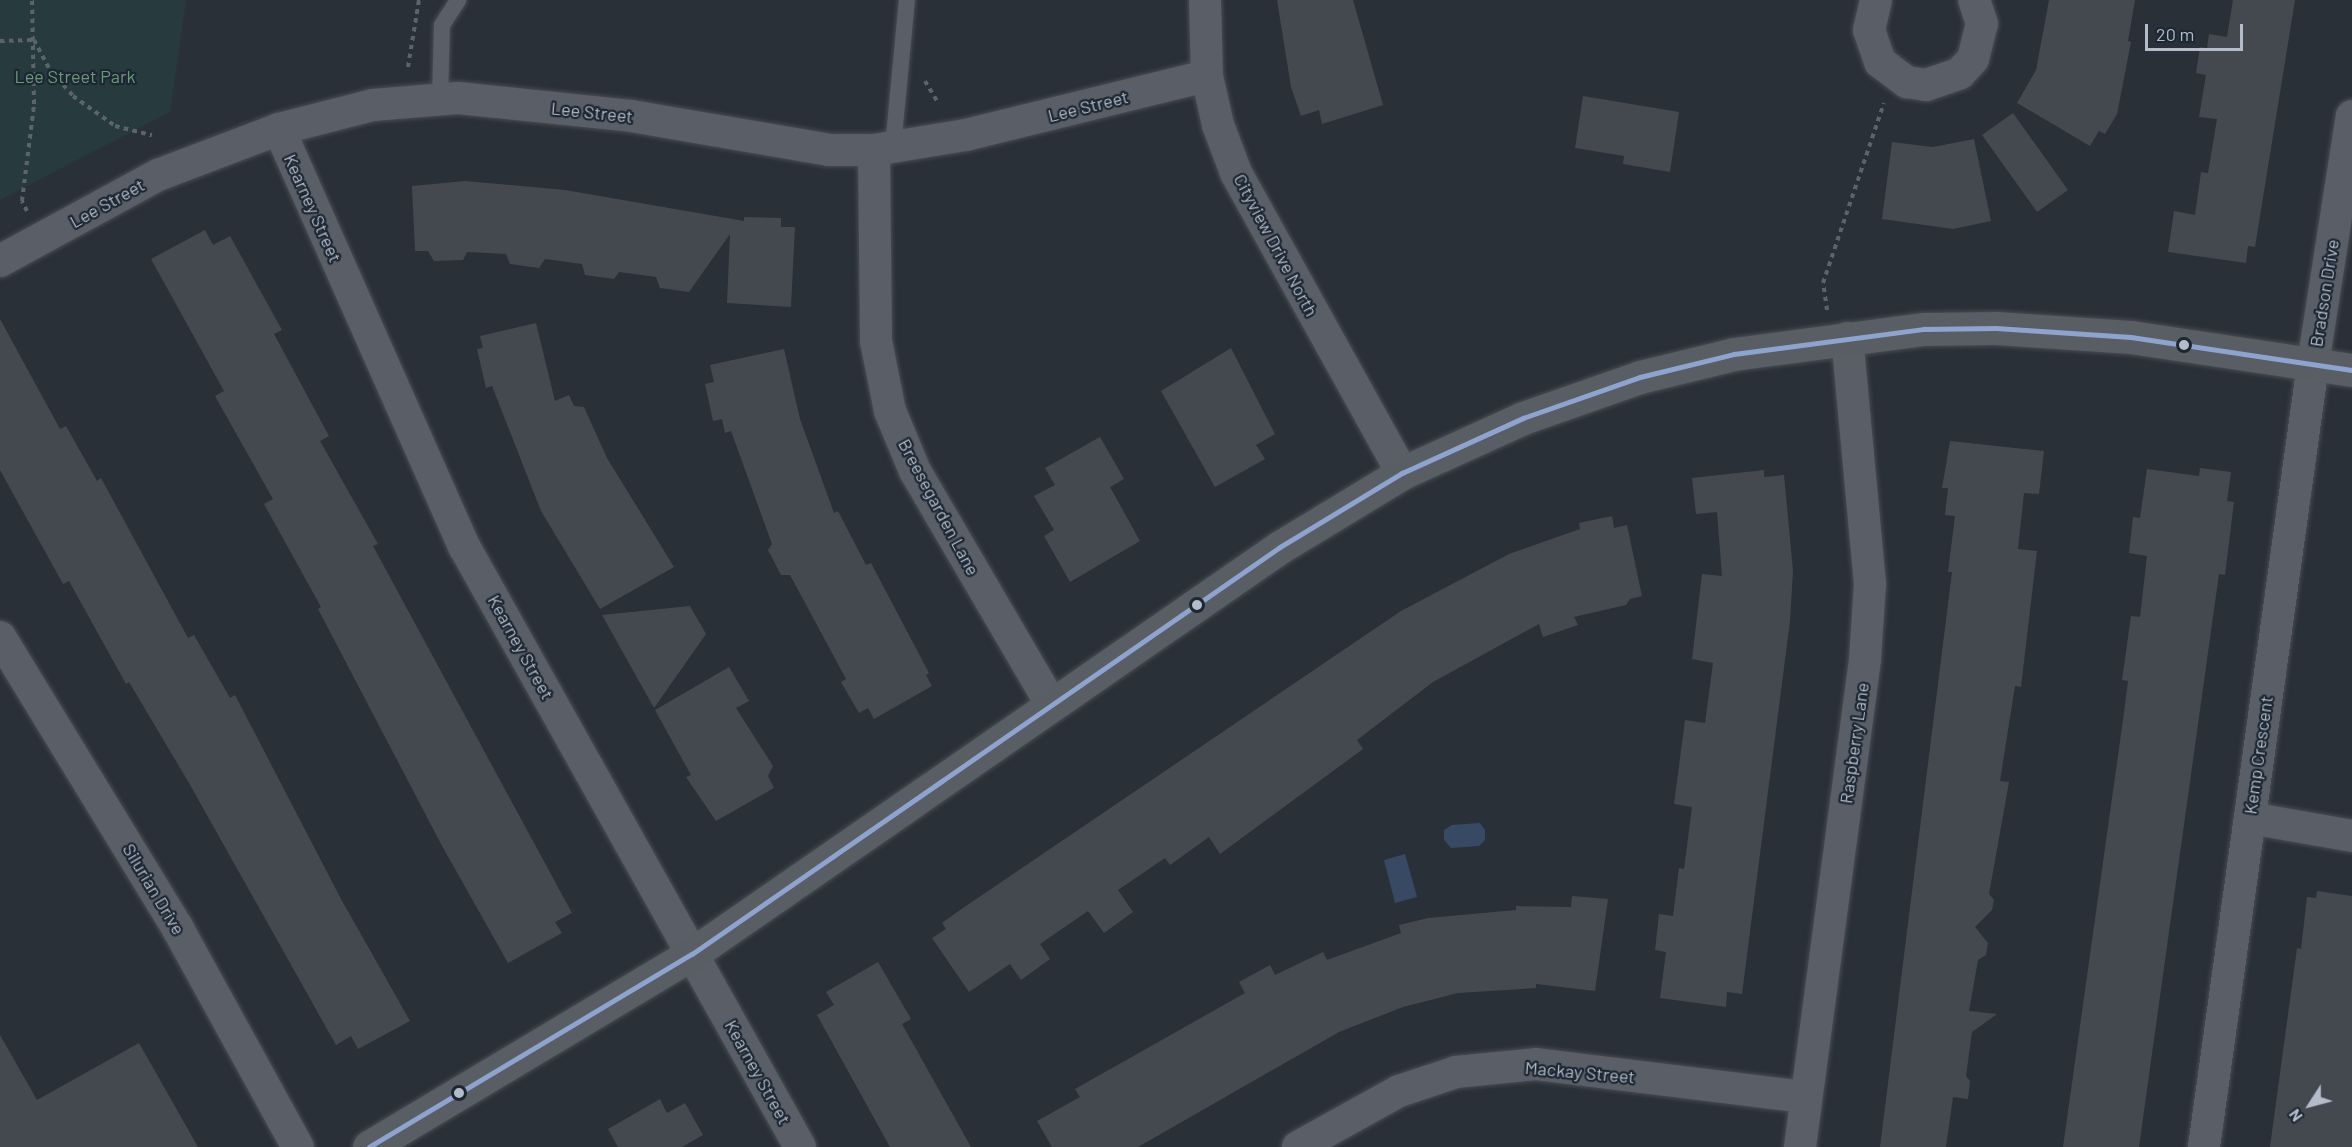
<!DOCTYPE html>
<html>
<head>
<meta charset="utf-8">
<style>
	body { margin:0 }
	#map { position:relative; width:2352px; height:1147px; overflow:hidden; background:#2a3038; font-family:Barlow,sans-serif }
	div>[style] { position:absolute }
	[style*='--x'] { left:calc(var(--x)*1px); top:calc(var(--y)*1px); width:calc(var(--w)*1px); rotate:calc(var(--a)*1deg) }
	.green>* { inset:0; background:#273a3e }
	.water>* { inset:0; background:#384963 }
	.building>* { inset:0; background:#444950 }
	.path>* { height:4px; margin-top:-2px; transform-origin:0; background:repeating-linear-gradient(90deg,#5d636a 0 4.5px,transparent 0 9px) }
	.roads { filter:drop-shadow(0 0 2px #484c53) drop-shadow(0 0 2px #484c53) }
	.lane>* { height:16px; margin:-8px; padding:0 8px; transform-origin:8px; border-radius:8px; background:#5a5e66 }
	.street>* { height:32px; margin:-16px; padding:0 16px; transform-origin:16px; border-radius:16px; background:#5a5e66 }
	.secondary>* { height:33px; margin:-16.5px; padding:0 16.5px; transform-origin:16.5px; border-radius:16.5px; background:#595d64 }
	.bus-1>* { height:4.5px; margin:-2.25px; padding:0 2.25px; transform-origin:2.25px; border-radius:2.25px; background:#8ea4ce }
	.dots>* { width:16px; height:16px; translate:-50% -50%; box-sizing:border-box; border:3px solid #1d2633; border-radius:50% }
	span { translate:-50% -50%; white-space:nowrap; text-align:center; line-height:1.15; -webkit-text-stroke:4.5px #1d2633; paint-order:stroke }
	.park-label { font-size:18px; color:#6b9a76 }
	.street-label { font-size:18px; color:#b4bcc9 }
	.north { position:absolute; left:2280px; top:1075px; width:60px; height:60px; -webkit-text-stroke:4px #1d2633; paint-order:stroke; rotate:234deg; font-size:16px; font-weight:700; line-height:24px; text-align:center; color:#b4bcc9 }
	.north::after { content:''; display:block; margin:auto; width:21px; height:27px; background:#b4bcc9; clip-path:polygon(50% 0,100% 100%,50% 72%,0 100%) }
	.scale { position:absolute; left:2145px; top:24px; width:98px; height:27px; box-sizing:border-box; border:3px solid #b4bcc9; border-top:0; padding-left:8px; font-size:18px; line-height:21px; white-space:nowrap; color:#b4bcc9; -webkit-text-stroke:4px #1d2633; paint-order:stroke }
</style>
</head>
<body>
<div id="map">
	<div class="green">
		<div style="clip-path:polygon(0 0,186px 0,170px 112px,0 200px)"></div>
	</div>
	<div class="water">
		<div style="clip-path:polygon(1480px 823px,1485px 830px,1485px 840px,1479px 846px,1451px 848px,1444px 840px,1444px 830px,1452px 825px)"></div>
		<div style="clip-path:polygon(1405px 854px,1417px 897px,1395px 903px,1384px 860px)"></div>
	</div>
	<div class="building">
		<div style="clip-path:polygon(1277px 0,1353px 0,1383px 105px,1322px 124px,1319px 110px,1301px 116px,1291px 87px)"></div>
		<div style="clip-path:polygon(2049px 0,2135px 0,2128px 41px,2131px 42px,2117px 114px,2105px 134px,2099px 131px,2090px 146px,2017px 103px,2036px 70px)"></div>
		<div style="clip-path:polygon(2233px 0,2295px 0,2255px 247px,2248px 246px,2246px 263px,2168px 252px,2174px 211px,2195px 215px,2201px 172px,2208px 173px,2217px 119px,2199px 117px,2206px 75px,2196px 73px,2200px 47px,2207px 48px,2209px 34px,2227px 37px)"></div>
		<div style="clip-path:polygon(1583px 96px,1679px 112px,1670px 172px,1623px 164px,1624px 156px,1575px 148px)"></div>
		<div style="clip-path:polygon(2013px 113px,2068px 190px,2037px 212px,1982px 135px)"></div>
		<div style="clip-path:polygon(1974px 139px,1991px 221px,1953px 229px,1882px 219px,1892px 142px,1933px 147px)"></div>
		<div style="clip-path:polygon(465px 181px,565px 190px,744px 221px,744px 217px,781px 218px,781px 227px,795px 227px,791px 307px,727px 303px,730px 234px,689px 292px,660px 288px,656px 277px,619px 272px,614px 279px,585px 275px,582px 264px,545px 259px,539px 268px,510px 264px,506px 254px,467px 252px,463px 260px,434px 261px,428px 251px,415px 251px,412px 186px)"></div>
		<div style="clip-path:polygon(205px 230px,213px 245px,230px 236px,282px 330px,274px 334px,329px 436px,320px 441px,378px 544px,373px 546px,572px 913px,555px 922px,562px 933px,508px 963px,441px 844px,318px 609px,321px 607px,264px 504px,273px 499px,215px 396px,224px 391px,151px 259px)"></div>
		<div style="clip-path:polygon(0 319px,60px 429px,66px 426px,97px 481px,101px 478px,188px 638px,194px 635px,230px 698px,235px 695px,341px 899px,410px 1021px,358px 1049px,351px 1036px,336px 1045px,189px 783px,129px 682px,126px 684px,69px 581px,63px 584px,0 470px)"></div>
		<div style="clip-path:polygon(536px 323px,555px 401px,569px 395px,574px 406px,584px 407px,607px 458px,674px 567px,600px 609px,541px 511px,492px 386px,486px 388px,477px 349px,483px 348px,480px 336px)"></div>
		<div style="clip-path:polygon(1231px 348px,1275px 434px,1256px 445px,1265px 459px,1215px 487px,1161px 391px)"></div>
		<div style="clip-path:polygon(784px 349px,800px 419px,834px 513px,838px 511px,866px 565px,871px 563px,929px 673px,926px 675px,932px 686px,874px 719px,868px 708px,859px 713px,841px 682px,846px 679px,790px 575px,781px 575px,768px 550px,772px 544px,731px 431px,725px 433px,722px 419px,713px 421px,705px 384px,714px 382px,710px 365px)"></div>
		<div style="clip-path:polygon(1100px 437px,1124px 479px,1110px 487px,1140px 541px,1070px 582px,1044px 536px,1054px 530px,1034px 496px,1055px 485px,1045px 468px)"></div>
		<div style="clip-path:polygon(1950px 441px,2044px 451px,2039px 494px,2024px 493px,2018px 549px,2037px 551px,2021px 687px,2015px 686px,2000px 781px,2009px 782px,1989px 894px,1994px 900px,1992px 910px,1975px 927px,1988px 943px,1986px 955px,1978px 960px,1969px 1011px,1997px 1014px,1972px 1032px,1966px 1076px,1970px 1081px,1968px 1099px,1953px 1097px,1946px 1147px,1880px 1147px,1952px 572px,1948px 572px,1955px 516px,1945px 515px,1948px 488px,1942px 488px)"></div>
		<div style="clip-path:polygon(2200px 468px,2231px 472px,2227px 501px,2234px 502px,2225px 575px,2219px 574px,2139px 1147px,2063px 1147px,2123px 720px,2128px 681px,2122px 680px,2131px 616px,2140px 617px,2147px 556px,2129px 553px,2133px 517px,2140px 518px,2147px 469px,2199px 476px)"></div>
		<div style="clip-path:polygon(1764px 470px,1764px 477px,1784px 475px,1793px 571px,1790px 621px,1742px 994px,1727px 992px,1726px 1007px,1660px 998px,1666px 952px,1655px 950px,1659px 914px,1673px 916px,1679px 868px,1684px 869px,1692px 807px,1674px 804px,1685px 720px,1705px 723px,1713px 663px,1692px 659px,1702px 574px,1722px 576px,1717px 512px,1696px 514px,1692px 478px)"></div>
		<div style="clip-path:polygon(1612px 516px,1614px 528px,1627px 525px,1642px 596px,1630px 599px,1626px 605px,1574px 617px,1578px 625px,1543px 637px,1539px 624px,1433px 682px,1357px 740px,1363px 749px,1220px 854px,1209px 837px,1170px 865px,1165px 858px,1118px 890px,1133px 912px,1104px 933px,1088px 911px,1040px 944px,1050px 959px,1021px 980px,1010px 964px,969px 992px,932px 938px,946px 929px,942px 923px,963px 908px,1401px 611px,1509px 554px,1580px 529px,1579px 523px)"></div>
		<div style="clip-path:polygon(690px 606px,706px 634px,654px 708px,602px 615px)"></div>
		<div style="clip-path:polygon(729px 667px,749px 701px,736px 708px,773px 766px,768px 776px,774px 788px,716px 821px,686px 777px,691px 775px,655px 710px)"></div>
		<div style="clip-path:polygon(2317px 891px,2352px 896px,2352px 1147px,2270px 1147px,2297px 948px,2301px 949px,2307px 897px,2316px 898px)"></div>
		<div style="clip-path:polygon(1572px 896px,1608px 899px,1595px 991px,1536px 984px,1536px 988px,1458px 993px,1403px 1007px,1339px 1032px,1138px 1147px,1052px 1147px,1037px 1121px,1080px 1097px,1075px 1089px,1245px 993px,1239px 982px,1270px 965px,1275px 975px,1323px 952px,1327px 960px,1401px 933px,1399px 925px,1428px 918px,1516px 910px,1516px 906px,1571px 907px)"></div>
		<div style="clip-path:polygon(878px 962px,911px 1019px,902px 1024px,971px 1147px,890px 1147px,817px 1015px,834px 1005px,826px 992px)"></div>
		<div style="clip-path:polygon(0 1035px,37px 1100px,139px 1043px,198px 1147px,0 1147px)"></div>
		<div style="clip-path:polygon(660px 1099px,667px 1113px,685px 1103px,703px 1135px,682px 1147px,618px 1147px,608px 1129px)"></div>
	</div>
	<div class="path">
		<div style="--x:34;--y:40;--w:36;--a:62"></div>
		<div style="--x:51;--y:72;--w:33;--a:47"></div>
		<div style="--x:73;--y:96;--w:52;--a:35.5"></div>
		<div style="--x:115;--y:126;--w:38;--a:14"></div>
		<div style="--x:0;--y:41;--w:32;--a:-2"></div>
		<div style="--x:408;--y:67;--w:68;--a:-80.7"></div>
		<div style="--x:925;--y:81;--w:23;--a:59"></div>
		<div style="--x:27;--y:211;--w:11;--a:-117"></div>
		<div style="--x:22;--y:201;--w:98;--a:-82.9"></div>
		<div style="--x:34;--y:104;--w:104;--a:-91.1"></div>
		<div style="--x:1827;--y:310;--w:27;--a:-98"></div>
		<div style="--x:1823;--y:283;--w:190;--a:-71.3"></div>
	</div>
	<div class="roads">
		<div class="lane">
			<div style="--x:440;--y:100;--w:75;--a:-88.5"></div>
			<div style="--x:442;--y:25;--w:30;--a:-57"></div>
			<div style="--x:893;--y:147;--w:148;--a:-84.6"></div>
		</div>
		<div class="street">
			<div style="--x:1205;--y:0;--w:76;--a:88.5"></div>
			<div style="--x:1207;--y:76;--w:50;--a:77.3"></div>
			<div style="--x:1218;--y:125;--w:51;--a:69.4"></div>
			<div style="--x:1236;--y:173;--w:343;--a:61"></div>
			<div style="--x:1876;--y:0;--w:31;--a:103"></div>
			<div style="--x:1869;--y:30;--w:34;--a:71"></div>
			<div style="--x:1880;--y:62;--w:34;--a:37"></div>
			<div style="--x:1907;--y:82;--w:19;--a:9"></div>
			<div style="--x:1926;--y:85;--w:36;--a:-19"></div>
			<div style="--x:1960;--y:73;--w:19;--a:-47"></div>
			<div style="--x:1973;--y:59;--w:36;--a:-76"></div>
			<div style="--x:1982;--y:24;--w:25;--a:-108"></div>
			<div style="--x:279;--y:129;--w:458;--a:66.1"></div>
			<div style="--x:465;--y:548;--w:686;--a:60.78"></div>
			<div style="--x:874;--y:150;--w:191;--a:89.4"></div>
			<div style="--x:876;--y:341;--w:71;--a:78.7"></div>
			<div style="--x:890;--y:411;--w:65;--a:67.4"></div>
			<div style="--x:915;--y:471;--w:270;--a:59.7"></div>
			<div style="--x:0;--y:261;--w:180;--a:-28.6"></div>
			<div style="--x:158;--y:175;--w:129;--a:-20.8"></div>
			<div style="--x:279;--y:129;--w:97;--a:-14.3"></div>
			<div style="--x:373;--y:105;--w:85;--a:-4.7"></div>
			<div style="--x:458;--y:98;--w:174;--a:5.9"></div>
			<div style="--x:631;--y:116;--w:201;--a:9.7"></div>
			<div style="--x:829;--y:150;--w:45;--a:0"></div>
			<div style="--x:874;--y:150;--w:93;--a:-9.3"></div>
			<div style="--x:966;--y:135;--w:248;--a:-13.8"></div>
			<div style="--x:0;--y:637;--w:342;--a:58.6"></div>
			<div style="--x:178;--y:929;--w:249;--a:61.2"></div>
			<div style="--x:2250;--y:818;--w:104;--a:10"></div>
			<div style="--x:1298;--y:1147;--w:115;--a:-29"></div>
			<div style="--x:1399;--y:1091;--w:60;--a:-18.4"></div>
			<div style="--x:1456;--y:1072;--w:80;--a:-5.7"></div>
			<div style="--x:1536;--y:1064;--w:272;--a:7"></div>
			<div style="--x:1800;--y:1147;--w:492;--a:-82.4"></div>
			<div style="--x:1865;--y:659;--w:75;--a:-86.2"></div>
			<div style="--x:1870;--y:584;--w:247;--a:-95.3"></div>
			<div style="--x:2204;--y:1147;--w:791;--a:-82.07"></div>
			<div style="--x:2313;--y:364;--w:251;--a:-81.1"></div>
		</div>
		<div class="secondary">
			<div style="--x:369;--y:1147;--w:376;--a:-30.9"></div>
			<div style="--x:692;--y:954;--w:715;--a:-34.69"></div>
			<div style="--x:1280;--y:547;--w:143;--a:-31.2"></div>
			<div style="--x:1402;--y:473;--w:133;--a:-24.4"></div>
			<div style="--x:1523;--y:418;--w:124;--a:-19.3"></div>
			<div style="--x:1640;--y:377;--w:97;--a:-13.7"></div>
			<div style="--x:1734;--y:354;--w:192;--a:-7.5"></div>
			<div style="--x:1924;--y:329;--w:72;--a:-0.8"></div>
			<div style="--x:1996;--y:328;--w:135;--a:3.8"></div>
			<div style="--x:2131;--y:337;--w:223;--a:8.5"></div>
		</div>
	</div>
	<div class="bus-1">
		<div style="--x:369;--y:1147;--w:376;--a:-30.9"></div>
		<div style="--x:692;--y:954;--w:715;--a:-34.69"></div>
		<div style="--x:1280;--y:547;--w:143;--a:-31.2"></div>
		<div style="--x:1402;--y:473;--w:133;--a:-24.4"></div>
		<div style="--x:1523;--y:418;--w:124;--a:-19.3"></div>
		<div style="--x:1640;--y:377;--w:97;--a:-13.7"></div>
		<div style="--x:1734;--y:354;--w:192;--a:-7.5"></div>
		<div style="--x:1924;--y:329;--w:72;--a:-0.8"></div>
		<div style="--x:1996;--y:328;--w:135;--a:3.8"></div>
		<div style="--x:2131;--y:337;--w:223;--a:8.5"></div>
	</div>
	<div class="dots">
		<div style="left:2184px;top:345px;background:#b4bcc9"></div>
		<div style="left:1197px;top:605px;background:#b4bcc9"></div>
		<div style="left:459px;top:1093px;background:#b4bcc9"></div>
	</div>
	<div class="park-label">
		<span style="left:75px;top:76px">Lee Street Park</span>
	</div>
	<div class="street-label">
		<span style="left:1088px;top:106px;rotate:-14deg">Lee Street</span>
		<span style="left:592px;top:112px;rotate:6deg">Lee Street</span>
		<span style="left:107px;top:203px;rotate:-29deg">Lee Street</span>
		<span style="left:313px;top:208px;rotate:66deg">Kearney Street</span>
		<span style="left:1276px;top:245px;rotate:62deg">Cityview Drive North</span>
		<span style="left:2324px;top:293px;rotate:-81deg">Bradson Drive</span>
		<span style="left:939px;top:507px;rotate:62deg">Breesegarden Lane</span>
		<span style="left:521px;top:647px;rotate:61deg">Kearney Street</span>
		<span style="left:1854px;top:743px;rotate:-82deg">Raspberry Lane</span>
		<span style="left:2258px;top:755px;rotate:-82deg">Kemp Crescent</span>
		<span style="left:154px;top:889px;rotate:59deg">Silurian Drive</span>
		<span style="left:758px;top:1072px;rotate:61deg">Kearney Street</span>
		<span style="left:1580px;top:1072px;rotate:5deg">Mackay Street</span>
	</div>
	<div class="north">N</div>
	<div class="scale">20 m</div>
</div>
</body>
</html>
